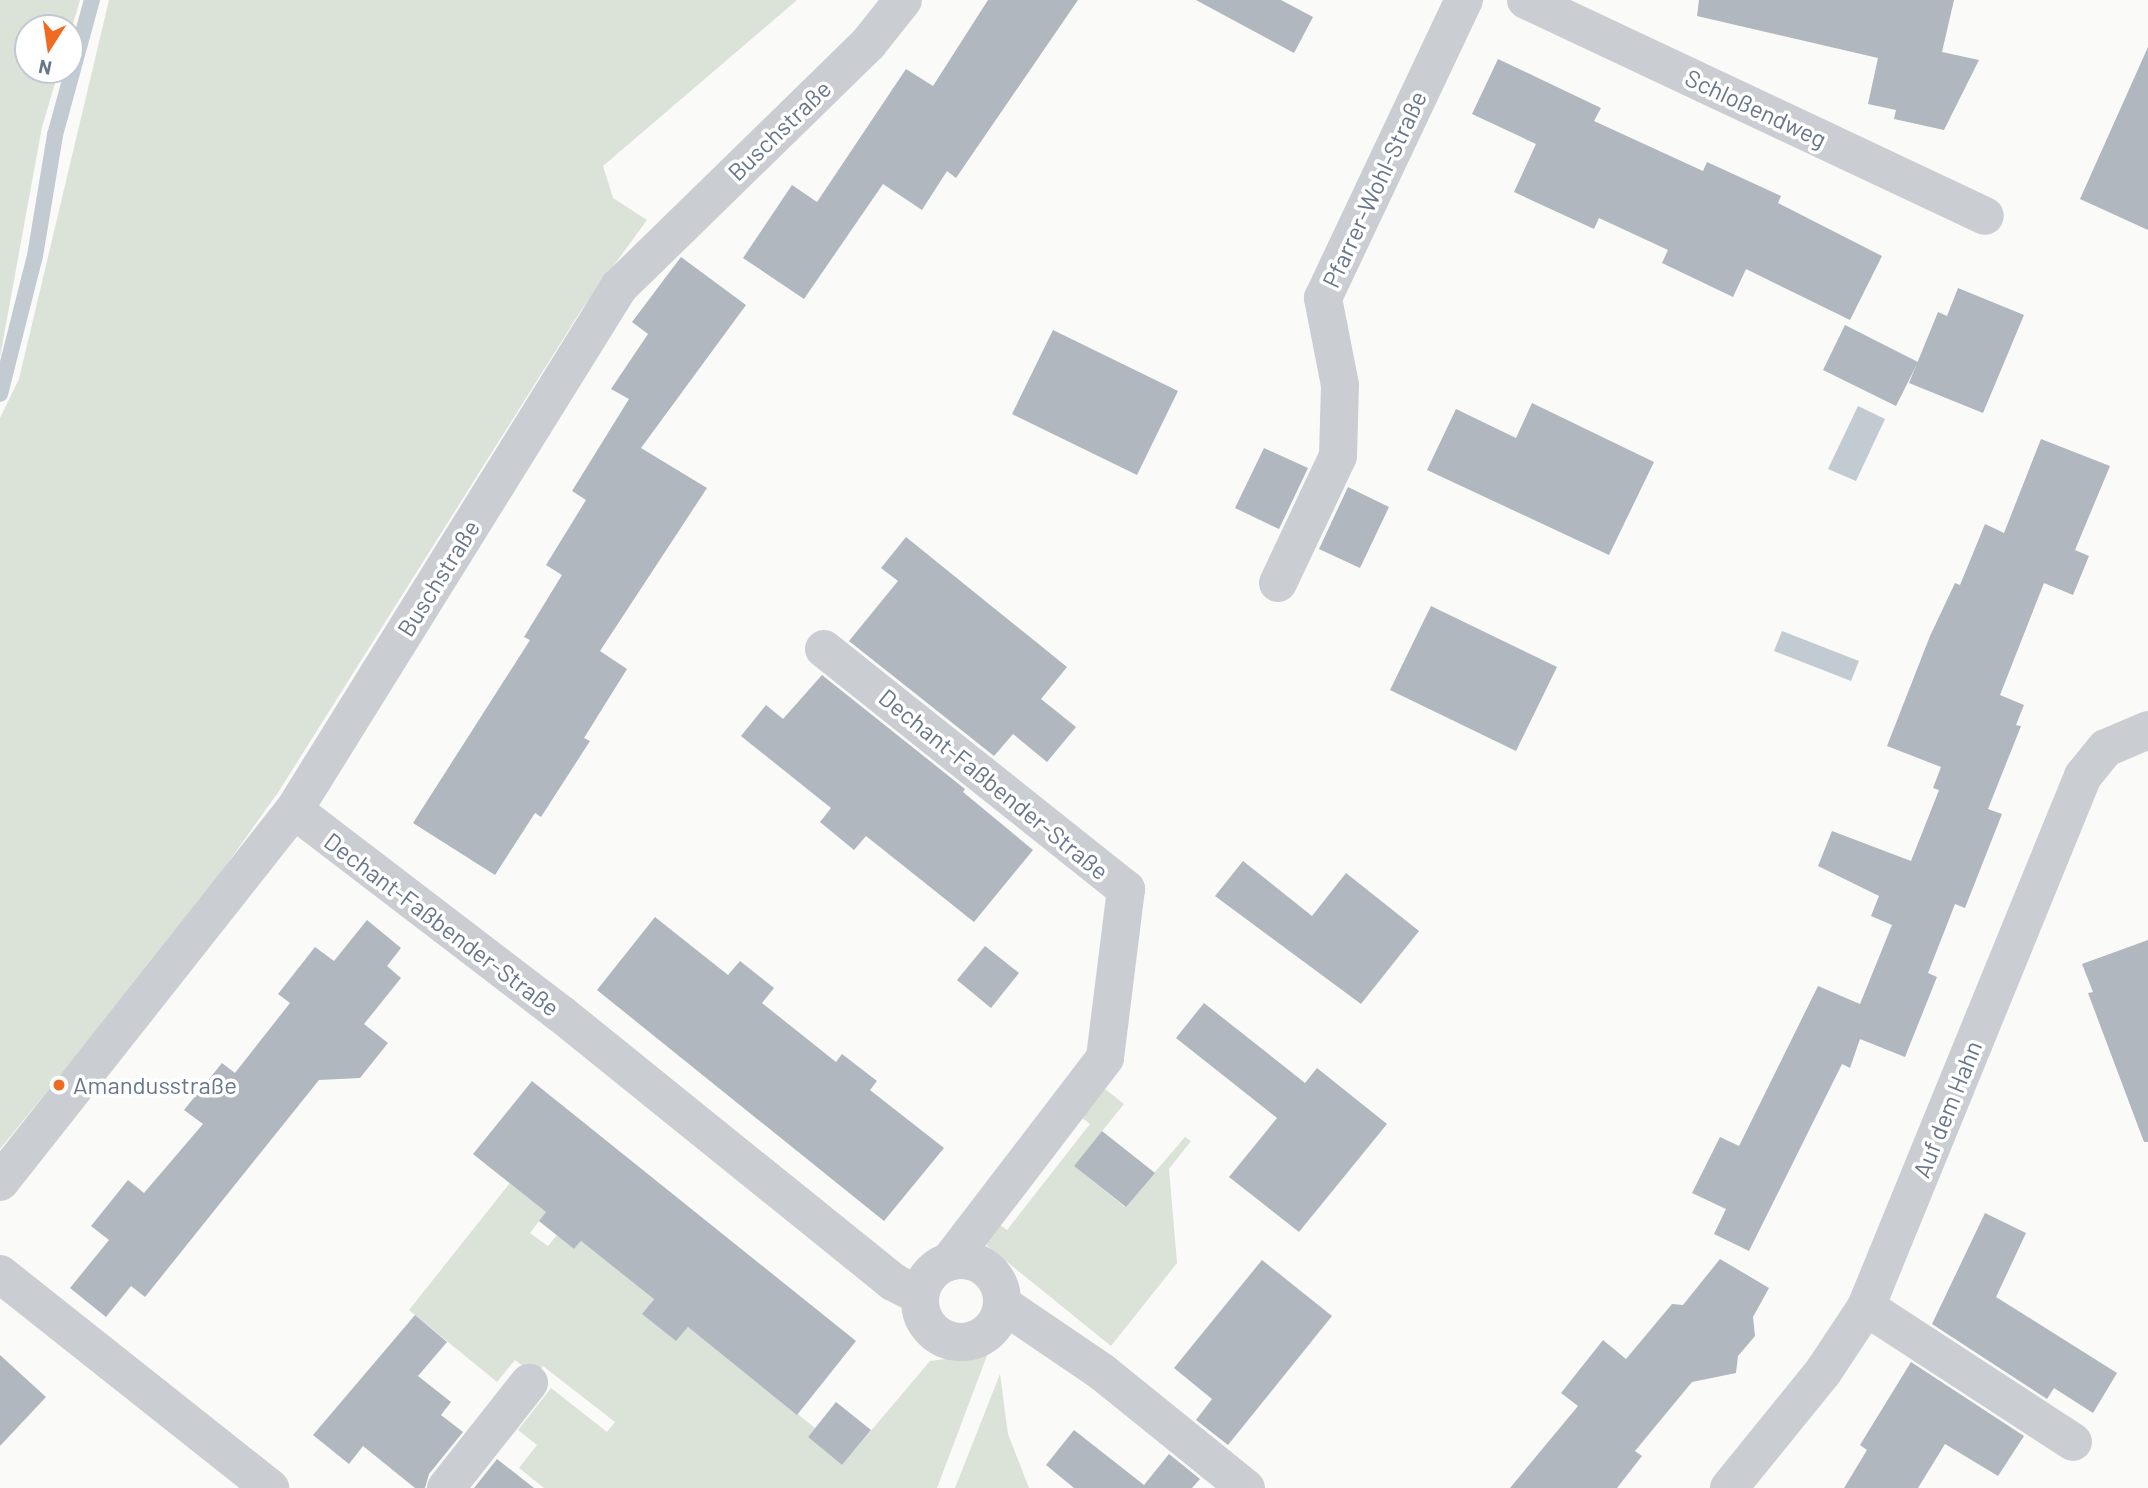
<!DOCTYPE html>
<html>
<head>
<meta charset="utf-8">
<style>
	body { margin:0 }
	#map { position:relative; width:2148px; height:1488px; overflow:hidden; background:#fafaf8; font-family:Barlow,sans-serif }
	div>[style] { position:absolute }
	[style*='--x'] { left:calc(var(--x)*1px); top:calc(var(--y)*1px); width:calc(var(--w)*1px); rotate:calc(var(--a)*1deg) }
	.green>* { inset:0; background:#dbe2d8 }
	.water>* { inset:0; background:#c1cbd1 }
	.stream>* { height:16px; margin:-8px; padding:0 8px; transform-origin:8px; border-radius:8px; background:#c1cbd1 }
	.building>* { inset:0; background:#b0b7bf }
	.minor>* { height:38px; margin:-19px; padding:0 19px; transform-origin:19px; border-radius:19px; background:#cacdd1 }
	.minor>.ring { margin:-19px; padding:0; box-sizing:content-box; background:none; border:38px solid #cacdd1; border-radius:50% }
	.dots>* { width:19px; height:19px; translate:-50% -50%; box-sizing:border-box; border:4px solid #fff; border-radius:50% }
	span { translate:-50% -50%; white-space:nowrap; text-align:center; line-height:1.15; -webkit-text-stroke:7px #fff; paint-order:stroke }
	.street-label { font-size:24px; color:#67768b }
	.poi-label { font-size:24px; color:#67768b }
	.left { translate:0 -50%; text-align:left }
	.north { position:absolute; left:14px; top:14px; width:70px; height:70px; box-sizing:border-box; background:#fff; border:2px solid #c2c8d1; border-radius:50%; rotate:192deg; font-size:19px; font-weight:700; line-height:28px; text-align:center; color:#67768b }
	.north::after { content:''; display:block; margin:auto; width:24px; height:32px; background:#ef6b23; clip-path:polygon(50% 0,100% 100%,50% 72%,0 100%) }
</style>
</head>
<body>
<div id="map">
	<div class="green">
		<div style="clip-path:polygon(0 0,80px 0,70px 34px,70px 28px,28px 28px,28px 70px,59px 70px,42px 127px,0 357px)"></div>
		<div style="clip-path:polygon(109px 0,797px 0,603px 166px,613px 198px,647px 220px,582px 309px,279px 791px,185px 923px,0 1149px,0 418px,19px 379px)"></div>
		<div style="clip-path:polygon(1105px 1089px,1124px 1104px,1074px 1166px,1125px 1207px,1185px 1137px,1191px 1141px,1169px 1169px,1177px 1263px,1111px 1346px,985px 1244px,993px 1220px,1007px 1230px,1090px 1124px,1077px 1114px)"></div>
		<div style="clip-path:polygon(510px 1183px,546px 1212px,530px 1233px,548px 1246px,557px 1235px,574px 1249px,581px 1241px,654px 1298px,643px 1314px,676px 1341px,688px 1327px,815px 1428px,808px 1437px,842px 1465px,930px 1361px,988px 1353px,937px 1488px,544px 1488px,519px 1468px,537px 1445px,518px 1430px,551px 1388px,607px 1432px,615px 1422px,543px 1366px,535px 1376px,515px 1360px,497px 1382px,409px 1310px)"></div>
		<div style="clip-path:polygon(1000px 1374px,1008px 1434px,1029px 1488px,955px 1488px)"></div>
	</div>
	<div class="water">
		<div style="clip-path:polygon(1858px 406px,1885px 419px,1856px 481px,1828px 469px)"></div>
		<div style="clip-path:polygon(1782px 631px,1859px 661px,1851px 681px,1774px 651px)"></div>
	</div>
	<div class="stream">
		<div style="--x:0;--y:394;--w:142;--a:-75.8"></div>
		<div style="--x:35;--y:256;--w:123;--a:-80.6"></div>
		<div style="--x:55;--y:135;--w:140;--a:-74.7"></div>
	</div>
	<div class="building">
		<div style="clip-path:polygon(988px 0,1078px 0,956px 178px,947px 171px,922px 210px,883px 184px,804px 299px,743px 258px,792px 185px,817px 202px,906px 69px,933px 86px)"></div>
		<div style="clip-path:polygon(1196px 0,1281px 0,1313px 17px,1294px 53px)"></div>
		<div style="clip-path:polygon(1699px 0,1954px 0,1942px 52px,1979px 60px,1944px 130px,1894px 119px,1896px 110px,1868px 104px,1878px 58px,1697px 16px)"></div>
		<div style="clip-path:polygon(2148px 47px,2148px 230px,2080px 199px)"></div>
		<div style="clip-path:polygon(1498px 59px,1601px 108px,1594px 121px,1703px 171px,1707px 162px,1781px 196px,1778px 203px,1882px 256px,1850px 320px,1746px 269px,1733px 297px,1662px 263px,1668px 250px,1599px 218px,1594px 229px,1514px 192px,1536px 144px,1472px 114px)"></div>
		<div style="clip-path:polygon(681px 257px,746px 305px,641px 448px,707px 488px,600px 651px,627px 669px,584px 738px,590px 741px,541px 817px,535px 813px,495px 875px,413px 823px,530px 640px,524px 637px,562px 575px,546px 565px,586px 500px,572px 491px,629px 399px,611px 389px,648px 334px,632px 322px)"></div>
		<div style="clip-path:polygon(1958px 288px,2024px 315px,1983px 413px,1909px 383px,1938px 312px,1947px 316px)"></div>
		<div style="clip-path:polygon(1845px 325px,1918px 362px,1896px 406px,1823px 370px)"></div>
		<div style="clip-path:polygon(1053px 330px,1178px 391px,1137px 475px,1012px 414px)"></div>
		<div style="clip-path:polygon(1532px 403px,1654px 462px,1609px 555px,1427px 470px,1456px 409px,1516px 438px)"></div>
		<div style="clip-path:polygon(2041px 439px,2110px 466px,2075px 550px,2089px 556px,2073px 595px,2044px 583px,2000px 695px,2024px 705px,2016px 725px,2021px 726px,1988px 809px,2002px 814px,1965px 908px,1955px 904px,1928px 973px,1937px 977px,1905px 1057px,1860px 1039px,1850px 1068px,1842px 1064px,1749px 1251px,1714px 1234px,1726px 1209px,1692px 1193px,1720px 1137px,1739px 1146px,1818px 986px,1860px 1004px,1892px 925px,1871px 916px,1879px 896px,1818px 866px,1832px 831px,1911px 861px,1939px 790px,1933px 788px,1941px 767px,1887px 746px,1930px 636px,1955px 583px,1960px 585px,1985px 524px,2004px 533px)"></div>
		<div style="clip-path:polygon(1264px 448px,1308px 468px,1279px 529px,1235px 508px)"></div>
		<div style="clip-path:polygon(1348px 487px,1389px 507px,1360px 568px,1319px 549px)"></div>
		<div style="clip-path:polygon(906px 537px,1067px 667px,1041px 699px,1076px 727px,1047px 762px,1013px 734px,994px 756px,849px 641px,898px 581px,881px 568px)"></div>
		<div style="clip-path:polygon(1431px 606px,1557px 667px,1516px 751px,1390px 690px)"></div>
		<div style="clip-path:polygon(822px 675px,965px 789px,963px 792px,1033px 850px,974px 922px,866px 836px,854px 850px,820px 822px,831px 808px,741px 736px,766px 705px,783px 719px)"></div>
		<div style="clip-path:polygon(1243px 861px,1312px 916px,1346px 873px,1419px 931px,1361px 1004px,1215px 896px)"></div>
		<div style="clip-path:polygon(655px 917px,728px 975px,740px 961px,774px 988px,762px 1003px,836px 1062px,842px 1054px,877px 1081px,870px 1090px,944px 1148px,884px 1221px,597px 990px)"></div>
		<div style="clip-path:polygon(367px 920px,401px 948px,387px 966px,401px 978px,364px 1024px,388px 1043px,360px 1078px,319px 1080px,145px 1297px,131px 1286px,106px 1317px,70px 1288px,109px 1240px,91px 1226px,128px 1180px,144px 1193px,203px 1124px,184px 1110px,222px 1063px,235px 1073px,290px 1003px,278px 994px,315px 947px,334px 961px)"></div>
		<div style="clip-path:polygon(2148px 940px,2148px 1142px,2144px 1142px,2088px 993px,2093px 992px,2082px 964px)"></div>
		<div style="clip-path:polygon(985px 946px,1019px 973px,991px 1008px,957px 980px)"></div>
		<div style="clip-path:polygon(1204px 1003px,1305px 1083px,1317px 1068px,1387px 1124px,1299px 1232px,1229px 1177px,1277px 1118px,1176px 1038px)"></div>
		<div style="clip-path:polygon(532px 1081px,856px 1341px,797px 1415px,688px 1327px,676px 1341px,642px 1314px,654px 1299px,581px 1241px,574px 1249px,539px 1221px,546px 1212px,473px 1154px)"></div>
		<div style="clip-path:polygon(1102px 1131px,1155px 1173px,1126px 1207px,1074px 1166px)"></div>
		<div style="clip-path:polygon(1985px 1213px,2026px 1233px,1996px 1297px,2117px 1373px,2093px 1413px,2054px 1388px,2047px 1399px,1932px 1324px)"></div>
		<div style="clip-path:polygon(1720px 1259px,1769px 1288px,1753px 1317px,1755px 1336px,1738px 1356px,1736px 1373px,1692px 1382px,1635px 1451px,1642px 1456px,1617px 1488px,1510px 1488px,1578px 1406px,1561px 1393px,1603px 1340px,1626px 1359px,1672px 1304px,1683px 1305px)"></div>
		<div style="clip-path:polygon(1262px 1260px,1332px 1316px,1228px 1445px,1196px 1420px,1212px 1399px,1174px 1368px)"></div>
		<div style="clip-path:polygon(415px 1315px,447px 1342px,418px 1376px,451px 1402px,441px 1415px,463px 1432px,429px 1474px,425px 1488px,415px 1488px,363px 1446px,349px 1464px,313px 1435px)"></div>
		<div style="clip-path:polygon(0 1355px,46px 1397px,0 1446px)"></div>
		<div style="clip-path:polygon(1911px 1362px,2024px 1436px,1998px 1476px,1945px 1444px,1918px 1488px,1844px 1488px,1867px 1450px,1860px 1445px)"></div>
		<div style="clip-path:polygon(836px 1402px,871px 1430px,842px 1465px,808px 1437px)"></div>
		<div style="clip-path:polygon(1074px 1430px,1144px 1485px,1169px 1454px,1200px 1479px,1192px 1488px,1074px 1488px,1046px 1465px)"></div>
		<div style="clip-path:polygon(497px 1459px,534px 1488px,474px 1488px)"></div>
	</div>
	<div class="minor">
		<div style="--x:1526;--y:0;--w:507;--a:25.2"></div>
		<div style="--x:1278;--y:583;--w:140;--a:-64.7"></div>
		<div style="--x:1338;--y:456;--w:71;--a:-88.4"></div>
		<div style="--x:1340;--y:385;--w:89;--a:-101.1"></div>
		<div style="--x:1323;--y:298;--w:330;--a:-64.7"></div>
		<div style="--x:824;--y:649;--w:386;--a:38.5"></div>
		<div style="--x:1126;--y:889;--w:170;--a:97.1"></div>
		<div style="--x:1105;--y:1058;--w:257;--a:127.4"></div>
		<div style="--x:294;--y:810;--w:336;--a:37.4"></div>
		<div style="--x:561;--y:1014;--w:427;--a:38.9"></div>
		<div style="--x:893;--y:1282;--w:30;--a:27"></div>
		<div style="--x:0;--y:1182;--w:474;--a:-51.7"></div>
		<div style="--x:294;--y:810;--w:616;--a:-58.14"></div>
		<div style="--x:619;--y:287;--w:348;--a:-44.3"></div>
		<div style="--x:868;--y:44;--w:56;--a:-51.5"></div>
		<div class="ring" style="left:920px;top:1260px;width:44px;height:44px"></div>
		<div style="--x:0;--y:1274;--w:345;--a:38.4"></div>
		<div style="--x:1002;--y:1304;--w:121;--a:34.2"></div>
		<div style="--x:1102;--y:1372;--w:185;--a:38.9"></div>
		<div style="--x:1866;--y:1307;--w:247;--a:33.1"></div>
		<div style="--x:446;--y:1488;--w:134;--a:-51.7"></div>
		<div style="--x:1729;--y:1488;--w:149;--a:-51"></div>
		<div style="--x:1823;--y:1372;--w:78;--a:-56.5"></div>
		<div style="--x:1866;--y:1307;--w:574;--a:-67.77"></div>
		<div style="--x:2083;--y:776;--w:36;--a:-51"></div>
		<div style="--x:2106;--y:748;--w:46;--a:-23.2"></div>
	</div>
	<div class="dots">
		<div style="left:59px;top:1085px;background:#ef6b23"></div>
	</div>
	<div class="street-label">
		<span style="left:1756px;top:108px;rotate:25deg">Schloßendweg</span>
		<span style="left:779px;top:130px;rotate:-44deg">Buschstraße</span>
		<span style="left:1374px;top:189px;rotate:-65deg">Pfarrer-Wohl-Straße</span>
		<span style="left:438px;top:578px;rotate:-58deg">Buschstraße</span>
		<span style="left:994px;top:784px;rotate:39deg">Dechant-Faßbender-Straße</span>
		<span style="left:442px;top:924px;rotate:37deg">Dechant-Faßbender-Straße</span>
		<span style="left:1947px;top:1109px;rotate:-68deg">Auf dem Hahn</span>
	</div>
	<div class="poi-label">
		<span class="left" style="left:73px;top:1085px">Amandusstraße</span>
	</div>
	<div class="north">N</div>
</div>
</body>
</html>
